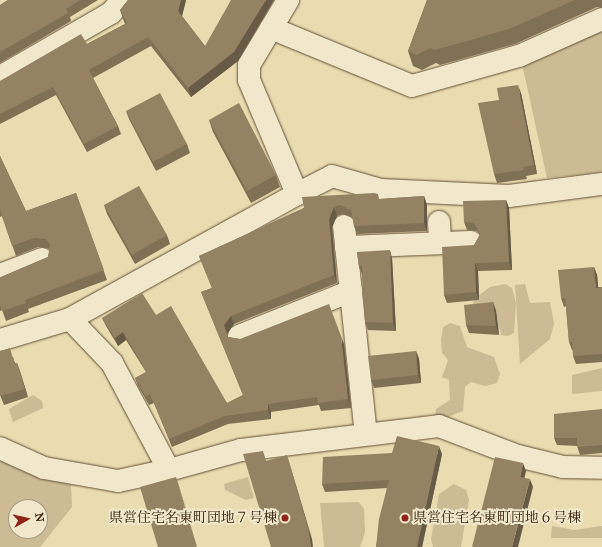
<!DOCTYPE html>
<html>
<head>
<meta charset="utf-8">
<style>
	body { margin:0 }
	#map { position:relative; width:602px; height:547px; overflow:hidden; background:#eadbb0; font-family:"IM FELL Great Primer","Noto Serif JP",serif }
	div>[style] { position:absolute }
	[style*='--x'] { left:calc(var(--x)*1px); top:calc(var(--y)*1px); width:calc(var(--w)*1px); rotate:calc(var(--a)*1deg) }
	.green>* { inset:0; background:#ccbb94 }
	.roads { filter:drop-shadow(0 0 1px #645036) drop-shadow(0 0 1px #645036) }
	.minor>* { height:22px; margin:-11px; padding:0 11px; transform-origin:11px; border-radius:11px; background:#f1e8cc }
	.wall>* { inset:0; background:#807054 }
	.shaded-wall>* { inset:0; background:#685b45 }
	.building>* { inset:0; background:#958262 }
	.dots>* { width:11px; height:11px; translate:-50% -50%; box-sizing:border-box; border:2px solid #f1e8cc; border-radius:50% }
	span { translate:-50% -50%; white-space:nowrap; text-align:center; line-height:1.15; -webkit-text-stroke:4px #f1e8cc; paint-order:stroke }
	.poi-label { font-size:14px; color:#38210e }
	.right { translate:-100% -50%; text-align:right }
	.left { translate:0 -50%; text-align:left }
	.north { position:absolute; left:8px; top:499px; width:40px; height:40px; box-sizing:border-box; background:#f1e8cc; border:1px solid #a79880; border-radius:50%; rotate:82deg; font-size:11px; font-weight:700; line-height:16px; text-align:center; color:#38210e }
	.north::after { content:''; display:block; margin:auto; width:14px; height:18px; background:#8f2418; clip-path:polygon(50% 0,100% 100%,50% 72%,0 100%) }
</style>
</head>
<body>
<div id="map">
	<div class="green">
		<div style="clip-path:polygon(602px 22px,602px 172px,547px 178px,521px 59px)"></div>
		<div style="clip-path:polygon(505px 284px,512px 288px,516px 303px,514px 333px,508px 336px,501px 335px,500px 329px,485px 327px,472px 310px,474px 299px,490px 287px)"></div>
		<div style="clip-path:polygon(525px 284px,530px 303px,550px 302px,554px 324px,550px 339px,520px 364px,515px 285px)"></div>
		<div style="clip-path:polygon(450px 323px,460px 326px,467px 347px,494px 357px,500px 374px,497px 383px,485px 386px,471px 382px,465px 387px,463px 411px,443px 419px,435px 417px,436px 409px,450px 400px,449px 380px,442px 377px,448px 360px,442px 353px,441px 339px,443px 327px)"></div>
		<div style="clip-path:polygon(602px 368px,602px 391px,572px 394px,572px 375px)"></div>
		<div style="clip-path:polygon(33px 395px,42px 401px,43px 408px,13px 422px,9px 409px)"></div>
		<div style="clip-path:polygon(evenodd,0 457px,15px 468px,71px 482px,72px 507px,40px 547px,0 547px,0 457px,16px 507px,40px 507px,40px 531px,16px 531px,16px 507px)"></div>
		<div style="clip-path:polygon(248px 477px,254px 498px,246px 500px,225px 490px,224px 484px)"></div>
		<div style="clip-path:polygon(454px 484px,466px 490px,469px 500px,461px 547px,433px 547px,431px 539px,439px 494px)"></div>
		<div style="clip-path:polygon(359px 502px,364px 509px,365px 532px,360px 547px,324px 547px,320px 503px)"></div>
		<div style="clip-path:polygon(552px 526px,574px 530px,602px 526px,602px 538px,551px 538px)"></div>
	</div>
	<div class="roads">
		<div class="minor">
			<div style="--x:271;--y:28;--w:152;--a:22.4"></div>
			<div style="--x:412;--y:86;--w:111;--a:-15.7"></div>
			<div style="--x:519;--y:56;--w:91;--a:-24"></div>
			<div style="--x:0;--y:77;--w:128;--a:-30"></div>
			<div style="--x:111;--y:13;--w:17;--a:-50"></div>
			<div style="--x:297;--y:194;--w:39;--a:-27"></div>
			<div style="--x:332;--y:176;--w:51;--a:15.9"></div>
			<div style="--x:381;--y:190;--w:128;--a:2.7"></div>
			<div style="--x:509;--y:196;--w:94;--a:-7.4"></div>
			<div style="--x:439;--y:222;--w:21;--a:87"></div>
			<div style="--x:344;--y:226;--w:209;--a:84"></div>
			<div style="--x:346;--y:247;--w:125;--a:-2.3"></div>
			<div style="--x:0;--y:275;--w:45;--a:-20.9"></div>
			<div style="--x:70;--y:319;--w:259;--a:-28.8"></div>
			<div style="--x:297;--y:194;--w:124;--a:-112.8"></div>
			<div style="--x:249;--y:80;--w:15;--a:-90"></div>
			<div style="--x:249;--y:65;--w:76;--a:-59"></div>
			<div style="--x:239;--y:336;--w:121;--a:-21.9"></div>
			<div style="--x:0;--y:340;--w:73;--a:-16.7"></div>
			<div style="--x:70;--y:319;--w:61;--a:46.3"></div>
			<div style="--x:112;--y:363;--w:121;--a:62"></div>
			<div style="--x:169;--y:470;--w:52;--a:167.8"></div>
			<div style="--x:118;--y:481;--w:75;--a:-170"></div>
			<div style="--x:44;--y:468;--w:48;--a:-155.6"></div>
			<div style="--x:169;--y:470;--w:75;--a:-15.5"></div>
			<div style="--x:241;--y:450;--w:199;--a:-6.9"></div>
			<div style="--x:439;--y:426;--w:85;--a:20.8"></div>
			<div style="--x:518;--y:456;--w:46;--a:13.7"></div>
			<div style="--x:563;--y:467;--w:39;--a:1"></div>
		</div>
	</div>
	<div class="wall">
		<div style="clip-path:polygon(8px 0,98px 0,70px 17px,71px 21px,0 63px,0 5px)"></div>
		<div style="clip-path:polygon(128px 0,186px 0,182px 16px,205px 46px,238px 61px,191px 97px,151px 46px,93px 78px,118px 126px,121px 134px,87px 152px,56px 95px,0 124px,0 81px,87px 44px,125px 24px,123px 19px,120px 10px)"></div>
		<div style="clip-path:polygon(427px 0,602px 0,602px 8px,597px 7px,515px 44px,440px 65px,436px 63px,422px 70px,413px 66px,408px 51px)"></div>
		<div style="clip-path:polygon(521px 93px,537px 174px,526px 176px,527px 179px,497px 183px,494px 174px,499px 100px)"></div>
		<div style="clip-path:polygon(126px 111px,187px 144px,190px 153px,156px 171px,129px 119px)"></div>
		<div style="clip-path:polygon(209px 120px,276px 175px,280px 187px,251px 203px,213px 132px)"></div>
		<div style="clip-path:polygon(0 156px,26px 211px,76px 193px,107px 280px,28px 309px,29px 312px,6px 321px,2px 310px,0 311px,0 277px,1px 277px,48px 257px,50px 249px,38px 247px,16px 256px,2px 216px,0 217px)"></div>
		<div style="clip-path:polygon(424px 196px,427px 205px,427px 231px,357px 234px,354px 226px,353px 218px,343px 214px,337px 216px,332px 227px,337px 283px,234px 324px,227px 334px,228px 337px,240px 339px,344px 344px,351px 408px,321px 411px,319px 405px,271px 412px,271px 419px,228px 424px,172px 447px,154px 403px,149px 405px,138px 386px,135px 378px,146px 372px,126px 340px,118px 346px,106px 326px,102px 318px,156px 315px,227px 403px,243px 395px,201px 292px,212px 288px,199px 256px,304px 208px,380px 199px)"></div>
		<div style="clip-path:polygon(506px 200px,509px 208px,512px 270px,478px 271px,479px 300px,447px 303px,444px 295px,480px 235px,477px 231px,467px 230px,464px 222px)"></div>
		<div style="clip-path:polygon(104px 205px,167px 235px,170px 244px,135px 264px,107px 214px)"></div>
		<div style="clip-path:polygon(357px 252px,392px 258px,396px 331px,368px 330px,365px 322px,362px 273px,362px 274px,359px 267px)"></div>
		<div style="clip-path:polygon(594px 267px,597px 275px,598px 287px,602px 287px,602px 362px,576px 364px,573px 356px,573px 350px,572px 350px,569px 342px,566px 306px,564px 307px,561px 298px)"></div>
		<div style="clip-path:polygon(493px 302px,496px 311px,499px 335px,469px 333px,466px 325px)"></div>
		<div style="clip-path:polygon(0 351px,13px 357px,15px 363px,17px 363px,28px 397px,4px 405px,0 395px)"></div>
		<div style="clip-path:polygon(416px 351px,419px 359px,421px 383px,374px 388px,371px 380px)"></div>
		<div style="clip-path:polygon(602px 409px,602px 453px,580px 455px,577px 446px,557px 445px,554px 438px)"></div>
		<div style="clip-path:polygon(442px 454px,422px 547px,376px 547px,387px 488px,325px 492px,322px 484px)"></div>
	</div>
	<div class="shaded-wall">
		<div style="clip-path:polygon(181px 0,186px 0,181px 20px,178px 11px)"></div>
		<div style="clip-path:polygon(266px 0,274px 0,238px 61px,191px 97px,188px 88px)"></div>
		<div style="clip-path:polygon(518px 85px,521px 93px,537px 174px,534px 165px)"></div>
		<div style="clip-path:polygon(424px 196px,427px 205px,427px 231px,424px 223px)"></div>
		<div style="clip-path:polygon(506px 200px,509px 208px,512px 270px,509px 262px)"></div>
		<div style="clip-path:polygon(334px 207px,337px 216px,332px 227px,337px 283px,334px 275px,329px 219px)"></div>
		<div style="clip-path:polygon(390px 250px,392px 258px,396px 331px,393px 323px)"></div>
		<div style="clip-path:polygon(475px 263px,478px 271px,479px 300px,476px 292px)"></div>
		<div style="clip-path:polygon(594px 267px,597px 275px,599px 296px,596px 288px)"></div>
		<div style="clip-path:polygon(493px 302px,496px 311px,499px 335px,496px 326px)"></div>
		<div style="clip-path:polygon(231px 316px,234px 324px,227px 334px,224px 325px)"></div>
		<div style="clip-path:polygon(123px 332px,126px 340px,118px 346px,115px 338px)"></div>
		<div style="clip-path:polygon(341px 336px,344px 344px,351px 408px,348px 399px)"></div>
		<div style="clip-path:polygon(416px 351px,419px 359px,421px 383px,418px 375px)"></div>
		<div style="clip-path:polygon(17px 363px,20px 371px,28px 397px,25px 389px)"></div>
		<div style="clip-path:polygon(268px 404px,271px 412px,271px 419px,268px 410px)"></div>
		<div style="clip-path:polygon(439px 446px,442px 454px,422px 547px,417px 547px)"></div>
		<div style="clip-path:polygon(287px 455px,312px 539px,313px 547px,311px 547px)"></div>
		<div style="clip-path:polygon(523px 463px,526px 471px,523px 485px,520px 477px)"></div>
		<div style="clip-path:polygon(176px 477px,179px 486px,197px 547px)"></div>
		<div style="clip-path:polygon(530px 479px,533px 487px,518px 547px,512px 547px)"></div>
	</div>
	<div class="building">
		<div style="clip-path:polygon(8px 0,80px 0,66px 9px,68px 13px,0 52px,0 5px)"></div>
		<div style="clip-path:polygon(128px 0,181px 0,178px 11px,205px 46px,231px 0,266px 0,234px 52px,188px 88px,148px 37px,89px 70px,118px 126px,84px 144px,53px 87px,0 114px,0 81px,81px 34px,87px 44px,127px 23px,120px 10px)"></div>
		<div style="clip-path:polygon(427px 0,575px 0,509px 29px,435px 50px,430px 48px,417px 55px,408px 51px)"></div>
		<div style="clip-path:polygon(518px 85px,534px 165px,523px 167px,524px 170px,494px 174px,478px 103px,499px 100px,497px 88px)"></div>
		<div style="clip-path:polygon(160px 93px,187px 144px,153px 162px,126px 111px)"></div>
		<div style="clip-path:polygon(239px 103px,276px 175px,247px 191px,209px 120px)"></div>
		<div style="clip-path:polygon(0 156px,26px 211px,76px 193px,104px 270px,25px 300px,26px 303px,2px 311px,0 305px,0 277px,1px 277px,48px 257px,50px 245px,46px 239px,34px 238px,12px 246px,0 210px)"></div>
		<div style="clip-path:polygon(139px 186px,167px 235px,132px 255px,104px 205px)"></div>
		<div style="clip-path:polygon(374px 193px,378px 194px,379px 199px,424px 196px,424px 223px,354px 226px,351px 210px,340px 205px,334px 207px,329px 219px,334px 275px,231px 316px,224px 325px,228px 337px,240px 339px,329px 304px,341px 336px,348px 399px,318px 403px,317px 397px,268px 404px,268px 410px,225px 416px,169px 439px,150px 394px,146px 397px,135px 378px,147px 372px,123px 332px,115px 338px,102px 318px,142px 293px,156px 315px,171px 306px,227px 403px,243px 395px,201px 292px,212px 288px,199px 256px,304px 208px,302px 197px)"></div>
		<div style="clip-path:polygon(506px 200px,509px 262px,475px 263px,476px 292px,444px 295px,442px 247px,474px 245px,480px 234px,474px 223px,464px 222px,463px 201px)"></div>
		<div style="clip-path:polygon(390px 250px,393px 323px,365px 322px,362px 265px,359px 267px,357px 252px)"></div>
		<div style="clip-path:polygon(594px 267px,596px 288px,602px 287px,602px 354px,573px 356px,572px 342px,569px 342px,565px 298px,561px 298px,558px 270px)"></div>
		<div style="clip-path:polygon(493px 302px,496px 326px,466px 325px,464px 305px)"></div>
		<div style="clip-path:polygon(10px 348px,14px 363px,17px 363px,25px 389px,1px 396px,0 394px,0 351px)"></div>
		<div style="clip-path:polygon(416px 351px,418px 375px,371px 380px,368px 356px)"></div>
		<div style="clip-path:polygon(602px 409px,602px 445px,577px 447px,577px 438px,554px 438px,554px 414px)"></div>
		<div style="clip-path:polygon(397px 436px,439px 446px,417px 547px,376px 547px,379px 519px,389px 480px,322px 484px,323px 457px,392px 453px)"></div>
		<div style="clip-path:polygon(263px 451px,266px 461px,287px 455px,309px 531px,311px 547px,271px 547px,243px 454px)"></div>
		<div style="clip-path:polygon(495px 457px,523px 463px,520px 477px,530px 479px,512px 547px,472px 547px)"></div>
		<div style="clip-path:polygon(176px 477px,197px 547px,158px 547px,140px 487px)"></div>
	</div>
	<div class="dots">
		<div style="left:285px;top:518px;background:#8f2418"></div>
		<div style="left:405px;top:518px;background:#8f2418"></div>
	</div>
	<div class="poi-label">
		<span class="right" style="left:277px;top:518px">県営住宅名東町団地７号棟</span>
		<span class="left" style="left:413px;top:518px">県営住宅名東町団地６号棟</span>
	</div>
	<div class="north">N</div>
</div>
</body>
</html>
